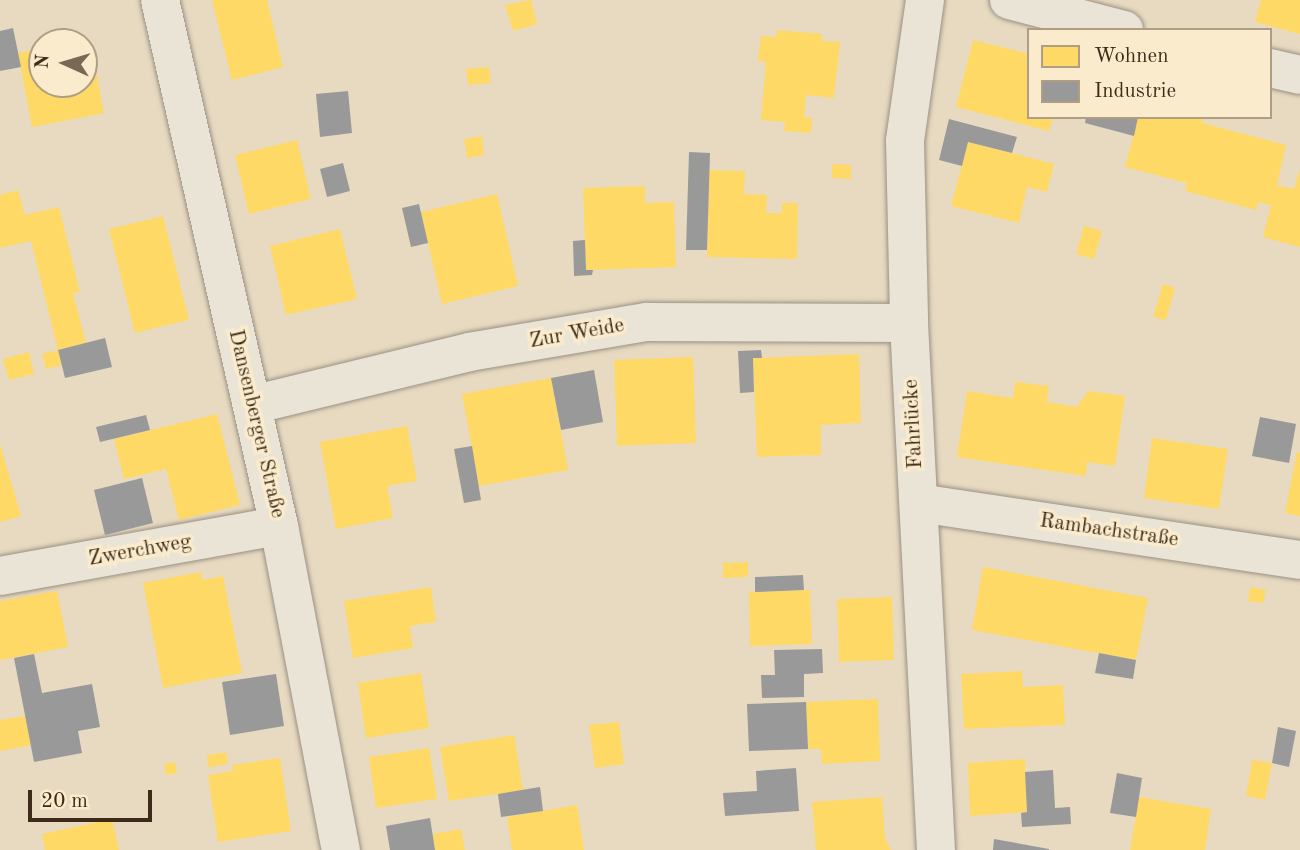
<!DOCTYPE html>
<html>
<head>
<meta charset="utf-8">
<style>
	body { margin:0 }
	#map { position:relative; width:1300px; height:850px; overflow:hidden; background:#e7dac1; font-family:"Old Standard TT",serif }
	div>[style] { position:absolute }
	[style*='--x'] { left:calc(var(--x)*1px); top:calc(var(--y)*1px); width:calc(var(--w)*1px); rotate:calc(var(--a)*1deg) }
	.homes>* { inset:0; background:#ffd966 }
	.industry>* { inset:0; background:#999 }
	.roads { filter:drop-shadow(0 0 2px #9b9182) drop-shadow(0 0 2px #9b9182) }
	.minor>* { height:38px; margin:-19px; padding:0 19px; transform-origin:19px; border-radius:19px; background:#eae4d7 }
	span { translate:-50% -50%; white-space:nowrap; text-align:center; line-height:1.15; -webkit-text-stroke:7px #faebcc; paint-order:stroke }
	.street-label { font-size:21px; color:#3e2a19 }
	.legend { position:absolute; left:1027px; top:28px; width:245px; height:91px; box-sizing:border-box; background:#faebcc; border:2px solid #af9e84; margin:0; padding:9px 12px; list-style:none; font-size:21px; color:#3e2a19 }
	.legend li { display:flex; align-items:center; gap:14px; height:35px }
	.legend b { width:35px; border:2px solid #af9e84 }
	.north { position:absolute; left:28px; top:28px; width:70px; height:70px; box-sizing:border-box; background:#faebcc; border:2px solid #af9e84; border-radius:50%; rotate:274deg; font-size:19px; font-weight:700; line-height:28px; text-align:center; color:#3e2a19 }
	.north::after { content:''; display:block; margin:auto; width:24px; height:32px; background:#796854; clip-path:polygon(50% 0,100% 100%,50% 72%,0 100%) }
	.scale { position:absolute; left:28px; top:790px; width:124px; height:32px; box-sizing:border-box; border:4px solid #3e2a19; border-top:0; padding-left:9px; font-size:21px; line-height:24px; white-space:nowrap; color:#3e2a19; -webkit-text-stroke:5px #faebcc; paint-order:stroke }
</style>
</head>
<body>
<div id="map">
	<div class="homes">
		<div style="clip-path:polygon(212px 0,267px 0,283px 67px,232px 80px)"></div>
		<div style="clip-path:polygon(531px 0,537px 24px,513px 31px,505px 5px)"></div>
		<div style="clip-path:polygon(1261px 0,1300px 0,1300px 34px,1255px 22px)"></div>
		<div style="clip-path:polygon(777px 30px,822px 34px,822px 41px,840px 42px,834px 98px,806px 95px,804px 117px,812px 118px,811px 133px,784px 131px,785px 122px,761px 120px,766px 62px,758px 61px,761px 36px,776px 37px)"></div>
		<div style="clip-path:polygon(90px 39px,104px 113px,32px 127px,18px 53px,42px 48px,42px 84px,84px 84px,84px 40px)"></div>
		<div style="clip-path:polygon(973px 40px,1029px 54px,1029px 117px,1053px 117px,1049px 131px,956px 107px)"></div>
		<div style="clip-path:polygon(489px 67px,491px 83px,468px 85px,466px 69px)"></div>
		<div style="clip-path:polygon(1138px 117px,1204px 117px,1202px 123px,1286px 145px,1277px 185px,1294px 189px,1300px 168px,1300px 247px,1263px 237px,1271px 205px,1258px 202px,1256px 210px,1185px 191px,1187px 183px,1125px 167px)"></div>
		<div style="clip-path:polygon(482px 136px,484px 155px,467px 158px,464px 139px)"></div>
		<div style="clip-path:polygon(297px 140px,311px 199px,249px 214px,235px 155px)"></div>
		<div style="clip-path:polygon(968px 142px,1054px 164px,1047px 192px,1027px 187px,1019px 223px,951px 206px)"></div>
		<div style="clip-path:polygon(832px 164px,851px 165px,851px 179px,832px 178px)"></div>
		<div style="clip-path:polygon(709px 170px,745px 171px,744px 194px,767px 195px,766px 213px,782px 213px,782px 203px,798px 203px,797px 259px,707px 257px)"></div>
		<div style="clip-path:polygon(645px 186px,645px 203px,674px 202px,676px 267px,586px 270px,583px 188px)"></div>
		<div style="clip-path:polygon(18px 190px,25px 215px,59px 207px,80px 292px,73px 293px,86px 343px,58px 350px,31px 241px,0 248px,0 195px)"></div>
		<div style="clip-path:polygon(497px 194px,518px 286px,442px 304px,421px 212px)"></div>
		<div style="clip-path:polygon(163px 216px,189px 320px,135px 333px,109px 229px)"></div>
		<div style="clip-path:polygon(1084px 226px,1102px 231px,1094px 259px,1076px 254px)"></div>
		<div style="clip-path:polygon(340px 229px,357px 299px,286px 315px,270px 246px)"></div>
		<div style="clip-path:polygon(1163px 284px,1175px 288px,1166px 320px,1153px 317px)"></div>
		<div style="clip-path:polygon(58px 350px,62px 365px,46px 369px,42px 354px)"></div>
		<div style="clip-path:polygon(29px 352px,34px 374px,9px 380px,3px 359px)"></div>
		<div style="clip-path:polygon(859px 354px,861px 423px,821px 425px,821px 455px,757px 457px,753px 358px)"></div>
		<div style="clip-path:polygon(693px 357px,696px 443px,617px 446px,614px 360px)"></div>
		<div style="clip-path:polygon(551px 378px,568px 470px,479px 486px,462px 394px)"></div>
		<div style="clip-path:polygon(1015px 382px,1049px 386px,1047px 402px,1076px 407px,1089px 391px,1125px 396px,1115px 466px,1087px 462px,1086px 476px,957px 457px,967px 391px,1013px 398px)"></div>
		<div style="clip-path:polygon(217px 414px,240px 505px,179px 520px,166px 469px,124px 479px,114px 439px)"></div>
		<div style="clip-path:polygon(407px 426px,417px 481px,387px 486px,393px 518px,336px 529px,320px 442px)"></div>
		<div style="clip-path:polygon(1152px 438px,1228px 449px,1219px 509px,1144px 498px)"></div>
		<div style="clip-path:polygon(0 444px,21px 516px,0 522px)"></div>
		<div style="clip-path:polygon(1297px 452px,1300px 453px,1300px 516px,1285px 513px)"></div>
		<div style="clip-path:polygon(748px 562px,748px 577px,723px 578px,723px 563px)"></div>
		<div style="clip-path:polygon(983px 567px,1148px 598px,1136px 660px,972px 630px)"></div>
		<div style="clip-path:polygon(201px 572px,202px 580px,223px 576px,242px 673px,163px 688px,143px 583px)"></div>
		<div style="clip-path:polygon(431px 587px,436px 622px,410px 626px,413px 648px,353px 658px,344px 601px)"></div>
		<div style="clip-path:polygon(1250px 587px,1266px 590px,1263px 603px,1248px 601px)"></div>
		<div style="clip-path:polygon(810px 590px,812px 644px,750px 646px,749px 592px)"></div>
		<div style="clip-path:polygon(57px 591px,68px 647px,0 660px,0 601px)"></div>
		<div style="clip-path:polygon(892px 597px,894px 660px,839px 662px,837px 599px)"></div>
		<div style="clip-path:polygon(1022px 671px,1023px 687px,1063px 685px,1065px 725px,964px 729px,961px 674px)"></div>
		<div style="clip-path:polygon(421px 673px,429px 728px,366px 738px,358px 683px)"></div>
		<div style="clip-path:polygon(878px 699px,880px 761px,822px 764px,821px 749px,808px 749px,806px 702px)"></div>
		<div style="clip-path:polygon(25px 716px,31px 745px,0 751px,0 720px)"></div>
		<div style="clip-path:polygon(619px 722px,624px 764px,595px 768px,589px 725px)"></div>
		<div style="clip-path:polygon(514px 735px,523px 790px,449px 801px,440px 747px)"></div>
		<div style="clip-path:polygon(429px 748px,437px 799px,376px 808px,369px 757px)"></div>
		<div style="clip-path:polygon(226px 752px,228px 764px,208px 767px,207px 755px)"></div>
		<div style="clip-path:polygon(280px 758px,291px 831px,218px 842px,208px 775px,233px 771px,232px 765px)"></div>
		<div style="clip-path:polygon(1025px 759px,1027px 812px,970px 816px,968px 763px)"></div>
		<div style="clip-path:polygon(1252px 760px,1272px 763px,1265px 800px,1246px 796px)"></div>
		<div style="clip-path:polygon(175px 762px,177px 773px,166px 775px,164px 764px)"></div>
		<div style="clip-path:polygon(882px 797px,885px 838px,891px 850px,816px 850px,812px 802px)"></div>
		<div style="clip-path:polygon(1139px 797px,1211px 809px,1205px 850px,1130px 850px)"></div>
		<div style="clip-path:polygon(577px 805px,584px 850px,512px 850px,507px 817px)"></div>
		<div style="clip-path:polygon(112px 819px,119px 850px,45px 850px,42px 834px)"></div>
		<div style="clip-path:polygon(461px 829px,465px 850px,435px 850px,433px 834px)"></div>
	</div>
	<div class="industry">
		<div style="clip-path:polygon(13px 28px,21px 67px,0 71px,0 31px)"></div>
		<div style="clip-path:polygon(348px 91px,352px 133px,320px 137px,316px 94px)"></div>
		<div style="clip-path:polygon(1086px 117px,1138px 117px,1134px 136px,1085px 123px)"></div>
		<div style="clip-path:polygon(949px 119px,1017px 137px,1012px 153px,968px 142px,962px 166px,939px 160px)"></div>
		<div style="clip-path:polygon(689px 152px,710px 153px,707px 250px,686px 250px)"></div>
		<div style="clip-path:polygon(343px 163px,350px 191px,327px 197px,320px 169px)"></div>
		<div style="clip-path:polygon(419px 204px,428px 243px,411px 247px,402px 208px)"></div>
		<div style="clip-path:polygon(585px 240px,586px 270px,593px 270px,592px 275px,574px 276px,573px 241px)"></div>
		<div style="clip-path:polygon(105px 338px,112px 367px,65px 378px,58px 350px)"></div>
		<div style="clip-path:polygon(761px 350px,762px 358px,753px 358px,754px 392px,740px 393px,738px 351px)"></div>
		<div style="clip-path:polygon(594px 370px,603px 422px,561px 430px,551px 378px)"></div>
		<div style="clip-path:polygon(146px 415px,150px 430px,100px 442px,96px 427px)"></div>
		<div style="clip-path:polygon(1260px 417px,1296px 424px,1289px 463px,1252px 456px)"></div>
		<div style="clip-path:polygon(472px 446px,481px 500px,464px 503px,454px 449px)"></div>
		<div style="clip-path:polygon(142px 478px,153px 523px,105px 535px,94px 490px)"></div>
		<div style="clip-path:polygon(803px 575px,804px 590px,755px 592px,755px 577px)"></div>
		<div style="clip-path:polygon(822px 649px,823px 673px,804px 674px,804px 697px,762px 698px,761px 675px,775px 675px,774px 650px)"></div>
		<div style="clip-path:polygon(1099px 653px,1136px 660px,1133px 679px,1095px 673px)"></div>
		<div style="clip-path:polygon(34px 654px,42px 693px,92px 684px,100px 727px,78px 731px,82px 753px,34px 762px,14px 658px)"></div>
		<div style="clip-path:polygon(276px 674px,284px 726px,230px 735px,222px 682px)"></div>
		<div style="clip-path:polygon(806px 702px,808px 749px,749px 751px,747px 704px)"></div>
		<div style="clip-path:polygon(1278px 727px,1296px 731px,1289px 767px,1272px 763px)"></div>
		<div style="clip-path:polygon(796px 768px,799px 811px,725px 816px,723px 793px,757px 791px,756px 771px)"></div>
		<div style="clip-path:polygon(1053px 770px,1055px 808px,1070px 807px,1071px 824px,1022px 827px,1021px 813px,1027px 812px,1025px 772px)"></div>
		<div style="clip-path:polygon(1117px 773px,1142px 778px,1136px 817px,1110px 813px)"></div>
		<div style="clip-path:polygon(540px 787px,543px 811px,501px 817px,498px 794px)"></div>
		<div style="clip-path:polygon(430px 818px,435px 850px,390px 850px,386px 826px)"></div>
		<div style="clip-path:polygon(994px 839px,1049px 849px,1049px 850px,993px 850px)"></div>
	</div>
	<div class="roads">
		<div class="minor">
			<div style="--x:160;--y:0;--w:539;--a:77.25"></div>
			<div style="--x:279;--y:526;--w:330;--a:79.2"></div>
			<div style="--x:925;--y:0;--w:142;--a:98.1"></div>
			<div style="--x:905;--y:141;--w:182;--a:88.7"></div>
			<div style="--x:909;--y:323;--w:528;--a:87.07"></div>
			<div style="--x:1009;--y:0;--w:119;--a:14.6"></div>
			<div style="--x:1270;--y:68;--w:31;--a:13"></div>
			<div style="--x:252;--y:405;--w:223;--a:-13.7"></div>
			<div style="--x:469;--y:352;--w:181;--a:-9.6"></div>
			<div style="--x:647;--y:322;--w:262;--a:0.2"></div>
			<div style="--x:919;--y:503;--w:385;--a:8.5"></div>
			<div style="--x:0;--y:576;--w:283;--a:-10.2"></div>
		</div>
	</div>
	<div class="street-label">
		<span style="left:577px;top:334px;rotate:-10deg">Zur Weide</span>
		<span style="left:256px;top:424px;rotate:77deg">Dansenberger Straße</span>
		<span style="left:914px;top:424px;rotate:-93deg">Fahrlücke</span>
		<span style="left:1109px;top:531px;rotate:8deg">Rambachstraße</span>
		<span style="left:140px;top:551px;rotate:-10deg">Zwerchweg</span>
	</div>
	<ul class="legend">
	<li><b style="height:19px;background:#ffd966"></b>Wohnen</li>
	<li><b style="height:19px;background:#999"></b>Industrie</li>
	</ul>
	<div class="north">N</div>
	<div class="scale">20 m</div>
</div>
</body>
</html>
